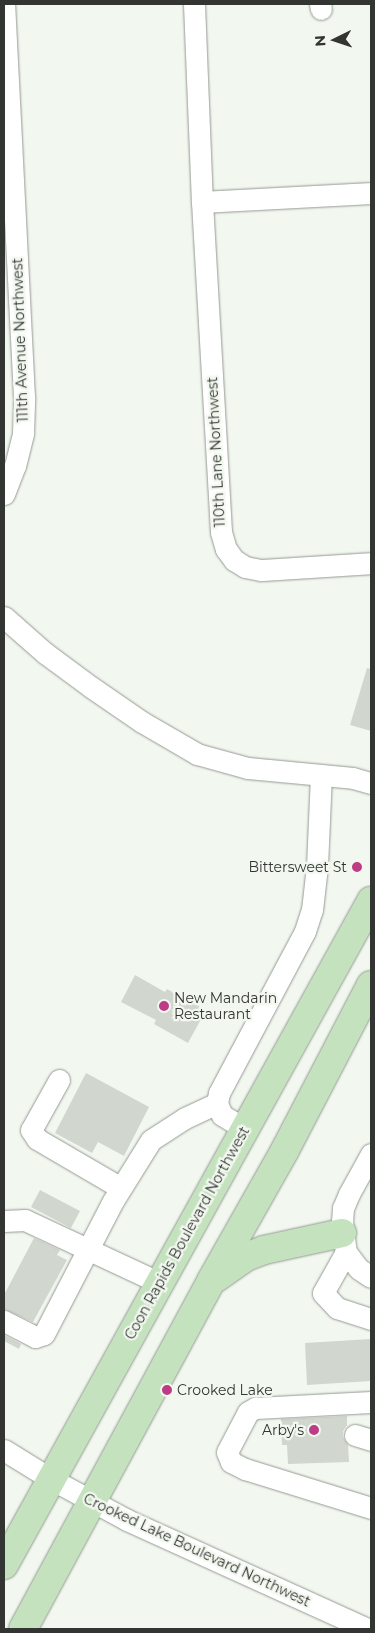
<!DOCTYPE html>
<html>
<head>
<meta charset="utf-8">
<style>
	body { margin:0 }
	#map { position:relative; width:375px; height:1633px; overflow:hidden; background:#f2f8f0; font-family:Montserrat,sans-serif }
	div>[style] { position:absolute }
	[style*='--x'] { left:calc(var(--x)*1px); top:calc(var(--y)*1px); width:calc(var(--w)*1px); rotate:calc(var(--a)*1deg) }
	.building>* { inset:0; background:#d1d7cf }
	.roads { filter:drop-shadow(0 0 1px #949a93) drop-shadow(0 0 1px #949a93) }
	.minor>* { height:21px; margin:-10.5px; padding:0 10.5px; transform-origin:10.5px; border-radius:10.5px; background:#fff }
	.major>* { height:28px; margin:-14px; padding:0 14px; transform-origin:14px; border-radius:14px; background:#c5e2be }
	.dots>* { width:14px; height:14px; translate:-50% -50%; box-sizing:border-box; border:2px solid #f2f8f0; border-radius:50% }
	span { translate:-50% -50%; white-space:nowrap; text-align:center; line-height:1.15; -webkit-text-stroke:4.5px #f2f8f0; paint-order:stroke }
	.street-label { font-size:14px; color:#333532 }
	.poi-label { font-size:14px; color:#333532 }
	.right { translate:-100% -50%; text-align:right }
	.left { translate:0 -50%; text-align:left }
	.frame { position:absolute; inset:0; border:5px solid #333532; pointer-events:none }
	.north { position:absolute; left:310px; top:15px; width:50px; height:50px; -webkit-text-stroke:4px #f2f8f0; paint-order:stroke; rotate:266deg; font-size:14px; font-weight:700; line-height:20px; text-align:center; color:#333532 }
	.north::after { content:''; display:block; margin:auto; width:18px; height:22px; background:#333532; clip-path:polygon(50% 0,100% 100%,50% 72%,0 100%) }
</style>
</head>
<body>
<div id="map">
	<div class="building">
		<div style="clip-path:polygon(367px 668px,371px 669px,371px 731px,350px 725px)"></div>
		<div style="clip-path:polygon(135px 975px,165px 992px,167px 989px,206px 1010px,188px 1043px,154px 1024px,156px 1020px,121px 1002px)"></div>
		<div style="clip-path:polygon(86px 1073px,149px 1107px,124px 1156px,98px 1142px,92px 1153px,55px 1133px)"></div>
		<div style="clip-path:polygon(40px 1190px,80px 1211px,71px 1228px,31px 1207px)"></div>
		<div style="clip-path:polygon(34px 1238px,60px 1250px,57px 1255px,67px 1260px,33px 1322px,4px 1309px,4px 1295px)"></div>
		<div style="clip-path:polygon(4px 1335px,21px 1344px,19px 1349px,4px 1341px)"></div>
		<div style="clip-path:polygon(371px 1339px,371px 1381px,307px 1385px,305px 1343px)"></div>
		<div style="clip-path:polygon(347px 1416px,347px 1425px,343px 1431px,343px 1437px,348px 1445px,349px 1462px,288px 1464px,287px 1445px,282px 1445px,281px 1419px)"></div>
	</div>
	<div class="roads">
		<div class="minor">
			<div style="--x:194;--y:4;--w:198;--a:87.7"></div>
			<div style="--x:202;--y:202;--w:331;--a:86.7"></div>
			<div style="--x:221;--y:532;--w:18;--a:74"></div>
			<div style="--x:226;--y:549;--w:14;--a:54"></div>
			<div style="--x:234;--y:560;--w:13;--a:32"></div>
			<div style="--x:245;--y:567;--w:16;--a:11"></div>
			<div style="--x:261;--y:570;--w:110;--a:-3.6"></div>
			<div style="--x:320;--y:4;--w:5;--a:79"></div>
			<div style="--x:202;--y:202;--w:169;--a:-3"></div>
			<div style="--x:4;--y:494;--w:30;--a:-69"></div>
			<div style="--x:15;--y:466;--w:34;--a:-76"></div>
			<div style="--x:23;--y:433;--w:36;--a:-88"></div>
			<div style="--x:24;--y:397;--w:394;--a:-92.9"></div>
			<div style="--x:4;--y:617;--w:55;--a:41.3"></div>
			<div style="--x:45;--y:653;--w:57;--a:36.5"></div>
			<div style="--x:91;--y:687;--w:62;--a:34.5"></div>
			<div style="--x:142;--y:722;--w:64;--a:30.2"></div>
			<div style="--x:197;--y:754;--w:53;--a:15.4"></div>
			<div style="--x:248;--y:768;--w:105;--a:5.4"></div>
			<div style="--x:353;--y:778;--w:19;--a:16"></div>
			<div style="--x:59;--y:1080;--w:57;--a:119.2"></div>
			<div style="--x:31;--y:1130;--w:11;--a:56"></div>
			<div style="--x:37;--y:1139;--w:97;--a:30.3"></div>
			<div style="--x:245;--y:1129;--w:27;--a:-149"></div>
			<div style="--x:222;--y:1115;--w:13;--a:-113"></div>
			<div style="--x:217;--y:1103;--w:10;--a:-79"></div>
			<div style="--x:219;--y:1093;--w:183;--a:-62"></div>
			<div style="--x:305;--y:931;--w:22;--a:-72"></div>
			<div style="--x:312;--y:910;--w:44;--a:-83.5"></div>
			<div style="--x:317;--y:866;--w:91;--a:-87.5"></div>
			<div style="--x:371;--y:1154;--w:46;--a:118.8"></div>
			<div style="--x:349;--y:1194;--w:15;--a:113"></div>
			<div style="--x:343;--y:1208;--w:13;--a:94"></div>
			<div style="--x:342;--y:1221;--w:31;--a:83"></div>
			<div style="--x:346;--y:1252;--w:21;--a:53"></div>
			<div style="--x:359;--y:1269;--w:14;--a:34"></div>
			<div style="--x:4;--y:1221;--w:21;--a:-3"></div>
			<div style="--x:25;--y:1220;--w:149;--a:25"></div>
			<div style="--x:346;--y:1252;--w:47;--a:119.3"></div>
			<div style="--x:323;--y:1293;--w:21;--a:47"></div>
			<div style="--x:337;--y:1308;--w:36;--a:18"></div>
			<div style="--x:4;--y:1321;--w:35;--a:27"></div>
			<div style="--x:35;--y:1337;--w:9;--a:-18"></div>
			<div style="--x:44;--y:1334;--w:150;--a:-62.6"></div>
			<div style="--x:113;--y:1201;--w:72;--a:-58.1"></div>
			<div style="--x:151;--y:1140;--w:40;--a:-32.9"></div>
			<div style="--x:185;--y:1118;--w:35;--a:-25"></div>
			<div style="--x:371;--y:1402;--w:116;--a:177"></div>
			<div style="--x:255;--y:1408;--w:8;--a:150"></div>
			<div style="--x:248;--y:1412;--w:45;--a:117.7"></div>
			<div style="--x:227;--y:1452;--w:11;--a:68"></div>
			<div style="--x:231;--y:1462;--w:16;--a:27"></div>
			<div style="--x:245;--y:1469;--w:132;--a:17.2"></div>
			<div style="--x:355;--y:1435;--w:17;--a:17"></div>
			<div style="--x:4;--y:1450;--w:55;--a:31.7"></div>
			<div style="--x:51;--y:1479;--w:86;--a:28.3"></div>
			<div style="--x:127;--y:1520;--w:264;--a:24.4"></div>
		</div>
		<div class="major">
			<div style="--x:216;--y:1278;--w:37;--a:-35"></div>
			<div style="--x:246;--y:1257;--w:19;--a:-21"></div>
			<div style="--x:264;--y:1250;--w:80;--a:-12.3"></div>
			<div style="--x:4;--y:1565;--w:759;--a:-61.07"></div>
			<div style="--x:23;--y:1629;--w:396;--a:-61.6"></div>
			<div style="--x:211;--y:1281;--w:150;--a:-60.5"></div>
			<div style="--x:285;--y:1150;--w:186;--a:-62.5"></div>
		</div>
	</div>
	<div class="dots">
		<div style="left:357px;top:867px;background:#bd3c85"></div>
		<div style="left:164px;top:1006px;background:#bd3c85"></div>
		<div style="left:167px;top:1390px;background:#bd3c85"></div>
		<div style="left:314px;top:1430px;background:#bd3c85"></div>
	</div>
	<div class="street-label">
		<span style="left:20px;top:340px;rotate:-92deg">111th Avenue Northwest</span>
		<span style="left:216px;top:452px;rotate:-93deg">110th Lane Northwest</span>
		<span style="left:187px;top:1233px;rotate:-61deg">Coon Rapids Boulevard Northwest</span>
		<span style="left:197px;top:1550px;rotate:25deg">Crooked Lake Boulevard Northwest</span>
	</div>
	<div class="poi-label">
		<span class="right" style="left:347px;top:867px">Bittersweet St</span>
		<span class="left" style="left:174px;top:1006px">New Mandarin<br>Restaurant</span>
		<span class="left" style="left:177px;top:1390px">Crooked Lake</span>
		<span class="right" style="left:304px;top:1430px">Arby's</span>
	</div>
	<div class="frame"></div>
	<div class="north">N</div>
</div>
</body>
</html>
